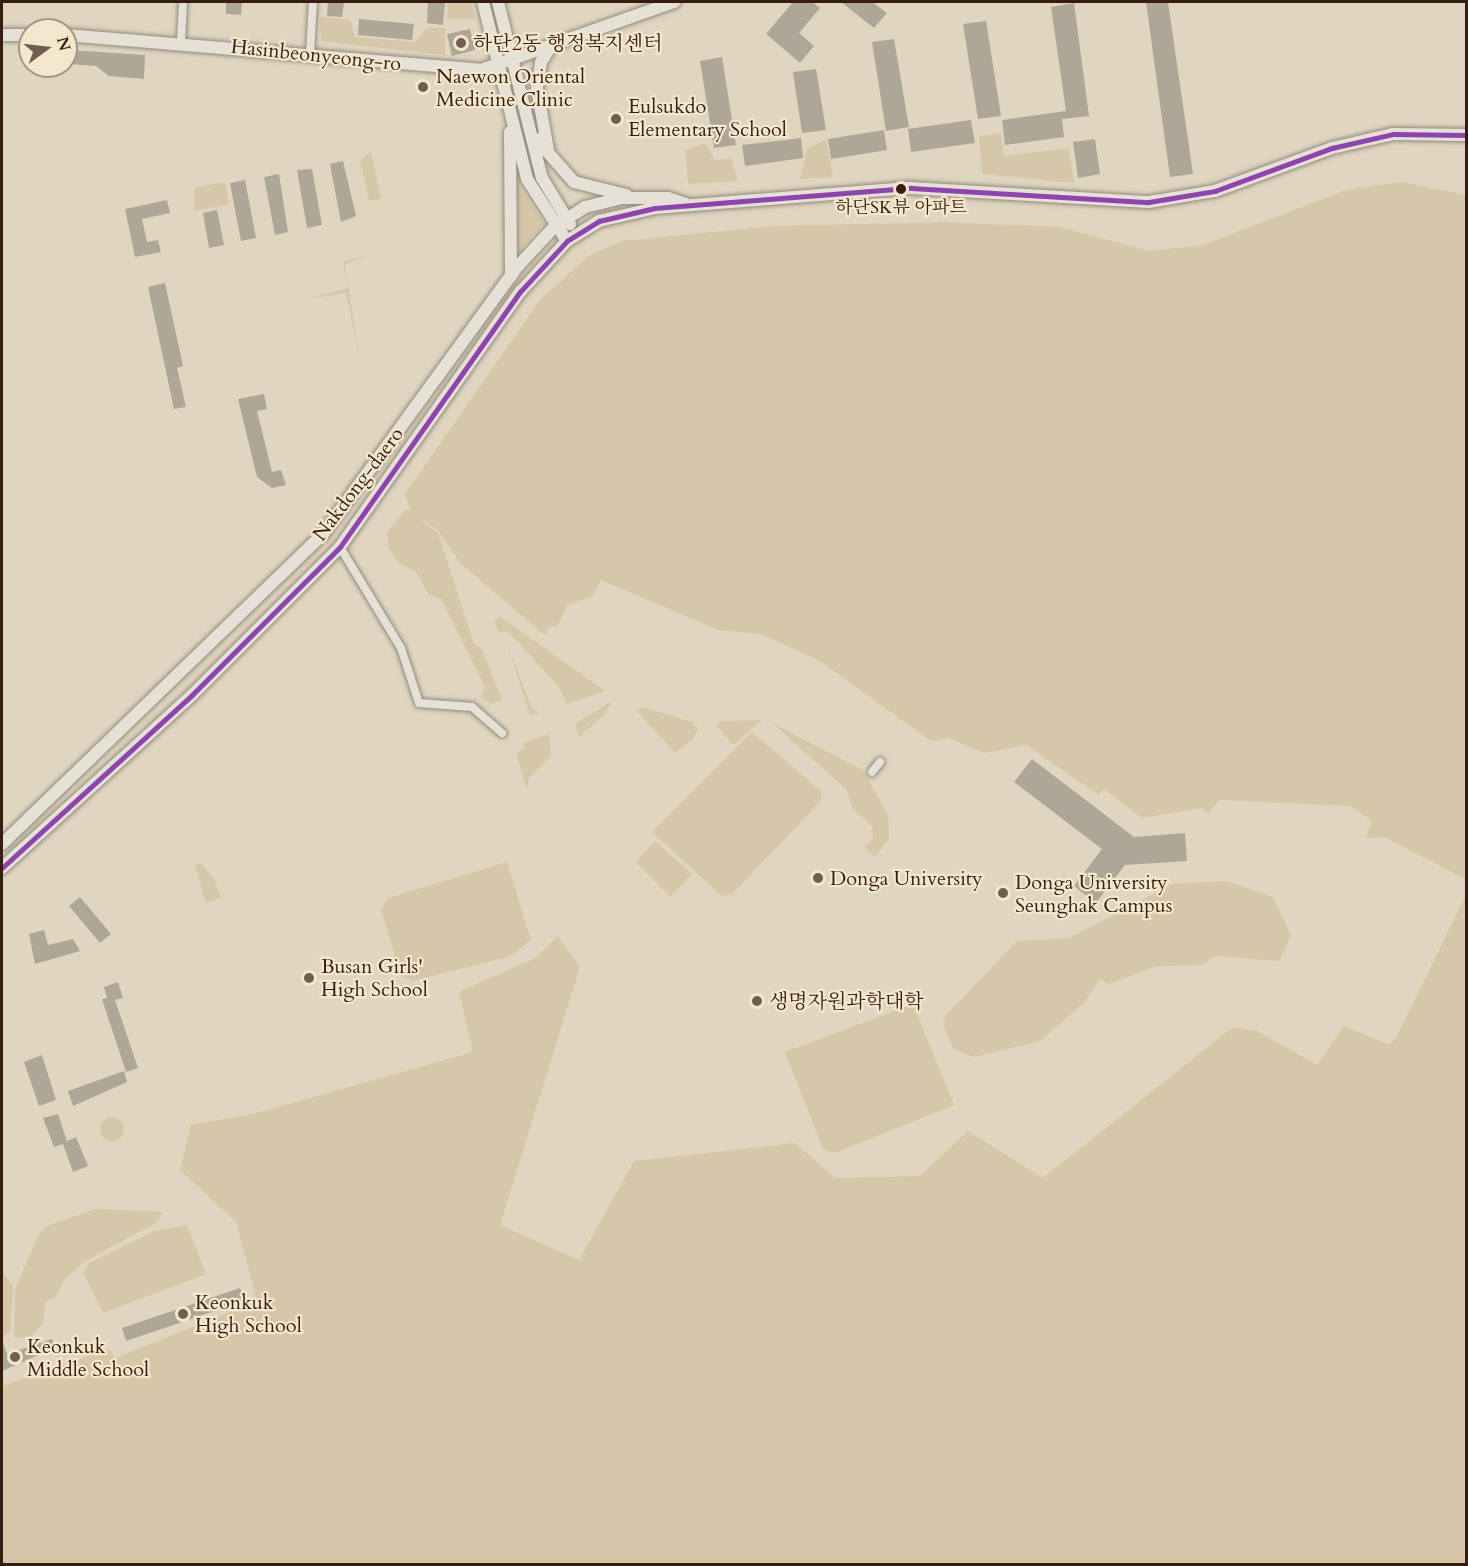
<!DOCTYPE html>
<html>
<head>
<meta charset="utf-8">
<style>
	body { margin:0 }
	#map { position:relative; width:1468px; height:1566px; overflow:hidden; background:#e0d6c0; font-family:Cardo,"Noto Serif KR",serif }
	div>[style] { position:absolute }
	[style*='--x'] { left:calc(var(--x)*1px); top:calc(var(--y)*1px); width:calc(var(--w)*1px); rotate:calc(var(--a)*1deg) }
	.green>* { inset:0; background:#d6c7a9 }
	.round { border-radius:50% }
	.building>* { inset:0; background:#aea697 }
	.roads { filter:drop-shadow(0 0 2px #948b7e) drop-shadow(0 0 2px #948b7e) }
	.street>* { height:8px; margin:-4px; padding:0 4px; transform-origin:4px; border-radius:4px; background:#e6e1d6 }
	.secondary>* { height:12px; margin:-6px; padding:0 6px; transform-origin:6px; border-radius:6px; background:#e6e1d6 }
	.bus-1>* { height:4.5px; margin:-2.25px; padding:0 2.25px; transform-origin:2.25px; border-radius:2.25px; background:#8e44ad }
	.dots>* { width:16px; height:16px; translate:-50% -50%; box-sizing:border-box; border:3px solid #f3e7ce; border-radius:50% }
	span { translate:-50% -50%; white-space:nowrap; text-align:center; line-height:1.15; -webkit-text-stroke:4.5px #f3e7ce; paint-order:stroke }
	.bus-label { font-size:18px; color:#371d11 }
	.poi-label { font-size:20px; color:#371d11 }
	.left { translate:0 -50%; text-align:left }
	.street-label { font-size:20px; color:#371d11 }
	.frame { position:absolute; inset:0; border:3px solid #371d11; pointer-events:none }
	.north { position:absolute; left:18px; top:18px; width:60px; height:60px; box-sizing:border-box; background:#f3e7ce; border:2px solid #a89682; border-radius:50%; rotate:75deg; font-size:16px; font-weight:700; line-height:24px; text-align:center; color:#371d11 }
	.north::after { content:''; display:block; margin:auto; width:21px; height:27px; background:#725e4e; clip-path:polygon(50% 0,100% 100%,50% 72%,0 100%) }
</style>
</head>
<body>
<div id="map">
	<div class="green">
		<div style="clip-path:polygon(448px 2px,471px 2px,475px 19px,447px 19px)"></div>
		<div style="clip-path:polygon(320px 17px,350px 20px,355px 37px,415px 42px,427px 28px,445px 28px,445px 55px,321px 41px)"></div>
		<div style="clip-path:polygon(1001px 133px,1004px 156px,1069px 148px,1074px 183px,982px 174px,979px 136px)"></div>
		<div style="clip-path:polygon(826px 139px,833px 177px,800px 179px,807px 149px)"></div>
		<div style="clip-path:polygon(705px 143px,715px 160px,731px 158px,738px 181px,688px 184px,685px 150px)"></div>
		<div style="clip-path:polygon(371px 152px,381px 199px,369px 201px,360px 160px)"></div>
		<div style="clip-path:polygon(516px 180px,544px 223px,518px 252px)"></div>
		<div style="clip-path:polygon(225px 182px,229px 204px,194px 211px,194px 188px)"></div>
		<div style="clip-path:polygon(1401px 182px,1466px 195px,1466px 886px,1465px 879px,1385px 837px,1366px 838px,1372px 821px,1351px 806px,1220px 800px,1208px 814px,1202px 808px,1142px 818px,1104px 789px,1099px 795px,1026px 745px,984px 753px,949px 738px,931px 741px,820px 661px,761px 634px,718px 630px,601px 580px,593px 596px,567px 605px,558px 626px,548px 627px,546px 636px,461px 564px,437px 529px,417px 517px,438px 533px,474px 644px,482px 649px,502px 700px,492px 704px,481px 697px,485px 687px,441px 599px,429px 595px,416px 572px,397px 562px,389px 548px,387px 532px,406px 509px,411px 513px,405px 494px,540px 300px,588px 256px,621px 241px,774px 226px,947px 222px,1060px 227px,1149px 251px,1203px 245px,1346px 190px)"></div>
		<div style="clip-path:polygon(366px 256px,345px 265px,359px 355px,346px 293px,303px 300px,348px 288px,343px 261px)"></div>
		<div style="clip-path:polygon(499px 616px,509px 623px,605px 691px,567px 704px,559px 687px,508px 631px,499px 632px,494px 621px)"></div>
		<div style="clip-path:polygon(506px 642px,532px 708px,540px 713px,530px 715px)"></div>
		<div style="clip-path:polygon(612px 701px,605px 714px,579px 737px,575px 724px)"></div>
		<div style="clip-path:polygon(642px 707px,692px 722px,698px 728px,693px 739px,675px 753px,637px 711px)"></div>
		<div style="clip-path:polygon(762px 720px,733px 745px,716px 725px,720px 721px)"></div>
		<div style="clip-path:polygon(772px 723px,863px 770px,888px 815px,889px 839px,875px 857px,864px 847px,873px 838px,872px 826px,853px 809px,846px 789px)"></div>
		<div style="clip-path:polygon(752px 732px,822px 792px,820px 802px,732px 894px,722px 896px,652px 832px)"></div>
		<div style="clip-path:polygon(549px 734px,551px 756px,529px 778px,527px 790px,516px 753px,524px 749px,523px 743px)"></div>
		<div style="clip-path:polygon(655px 841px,692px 874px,670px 897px,636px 862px)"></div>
		<div style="clip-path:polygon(507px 862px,531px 940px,511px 956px,413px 981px,401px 976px,381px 910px,388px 898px)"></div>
		<div style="clip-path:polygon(201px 863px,214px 879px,221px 898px,206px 903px,195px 865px)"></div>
		<div style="clip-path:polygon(1226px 881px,1273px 897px,1291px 936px,1279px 961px,1216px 956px,1201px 965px,1157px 966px,1109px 984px,1100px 979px,1085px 1002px,1040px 1041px,974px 1057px,953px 1049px,943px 1024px,946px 1015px,1017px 941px,1069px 938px,1173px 884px)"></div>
		<div style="clip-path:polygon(1466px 895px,1466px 1564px,2px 1564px,2px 1386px,109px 1349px,115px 1358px,257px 1301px,236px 1222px,180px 1170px,191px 1125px,253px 1114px,473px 1052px,459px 992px,535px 958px,558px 936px,580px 967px,500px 1225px,579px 1260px,634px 1161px,795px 1143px,835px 1178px,920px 1176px,968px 1131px,1043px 1178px,1233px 1027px,1257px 1031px,1317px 1065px,1344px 1026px,1388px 1044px,1395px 1040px)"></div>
		<div style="clip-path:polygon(913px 1004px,954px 1105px,835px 1153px,823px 1149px,785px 1052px)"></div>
		<div class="round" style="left:100px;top:1117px;width:24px;height:24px"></div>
		<div style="clip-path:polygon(96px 1209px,163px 1212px,157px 1222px,84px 1262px,64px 1280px,56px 1297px,45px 1302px,43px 1323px,29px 1339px,14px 1337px,15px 1289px,39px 1234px,49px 1225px)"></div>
		<div style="clip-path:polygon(187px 1225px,206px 1274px,103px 1313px,83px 1272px,89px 1263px,154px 1231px)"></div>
		<div style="clip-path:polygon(2px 1272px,13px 1285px,10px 1331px,2px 1338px)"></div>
	</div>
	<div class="building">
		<div style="clip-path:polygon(226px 2px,242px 2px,241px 15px,226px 14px)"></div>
		<div style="clip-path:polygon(328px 2px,344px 2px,342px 17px,327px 16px)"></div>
		<div style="clip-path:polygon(428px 2px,445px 2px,443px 25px,427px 23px)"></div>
		<div style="clip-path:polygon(793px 2px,812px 2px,820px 8px,799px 33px,814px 46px,800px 63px,766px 34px)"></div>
		<div style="clip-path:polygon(841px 2px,872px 2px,887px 13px,874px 28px)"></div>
		<div style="clip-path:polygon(1146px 2px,1168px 2px,1193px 174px,1170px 177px)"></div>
		<div style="clip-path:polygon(1074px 3px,1089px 116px,1062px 119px,1064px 137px,1005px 145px,1002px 120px,1066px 111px,1051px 7px)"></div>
		<div style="clip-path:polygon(359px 19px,414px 24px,412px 40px,358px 35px)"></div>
		<div style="clip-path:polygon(986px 21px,1001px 116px,978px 119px,963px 24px)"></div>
		<div style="clip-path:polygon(470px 29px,475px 50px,452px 56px,447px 34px)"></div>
		<div style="clip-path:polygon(894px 39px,909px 127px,886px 131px,872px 42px)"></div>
		<div style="clip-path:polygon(70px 50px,145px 55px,144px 79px,109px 76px,96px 66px,69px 64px)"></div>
		<div style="clip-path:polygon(722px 57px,736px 145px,714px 148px,700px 61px)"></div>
		<div style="clip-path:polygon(816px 69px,826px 130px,802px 133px,793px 72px)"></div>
		<div style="clip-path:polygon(971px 120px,975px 143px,911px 152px,908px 129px)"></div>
		<div style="clip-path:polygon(884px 130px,887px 150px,831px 159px,828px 139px)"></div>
		<div style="clip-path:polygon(801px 138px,803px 158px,745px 166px,742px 145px)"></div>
		<div style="clip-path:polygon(1095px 139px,1100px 174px,1078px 178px,1073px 142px)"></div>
		<div style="clip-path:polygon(343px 161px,356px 216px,341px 222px,330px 164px)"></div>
		<div style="clip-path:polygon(312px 169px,322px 225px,307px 228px,297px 170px)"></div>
		<div style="clip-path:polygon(279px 174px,288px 232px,275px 235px,264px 177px)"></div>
		<div style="clip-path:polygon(245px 180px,256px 238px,241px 241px,230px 183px)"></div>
		<div style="clip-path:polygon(167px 200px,170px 213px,142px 219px,147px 242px,158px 240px,161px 252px,135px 257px,125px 209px)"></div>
		<div style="clip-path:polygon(217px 210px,224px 245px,209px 248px,203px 213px)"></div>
		<div style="clip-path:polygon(165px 283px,183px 366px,177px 368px,186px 407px,174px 409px,148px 287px)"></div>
		<div style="clip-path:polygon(264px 394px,267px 409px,257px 411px,272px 472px,281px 470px,286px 485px,272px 488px,257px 477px,238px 399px)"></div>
		<div style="clip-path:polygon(1032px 759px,1134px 837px,1185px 833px,1187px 861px,1125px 865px,1096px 903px,1074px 886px,1102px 849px,1014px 782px)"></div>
		<div style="clip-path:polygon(80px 897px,111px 934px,100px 943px,69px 906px)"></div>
		<div style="clip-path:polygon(44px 930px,48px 945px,73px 939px,80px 951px,35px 964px,29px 934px)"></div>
		<div style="clip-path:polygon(118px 982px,123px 998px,115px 1000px,138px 1068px,126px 1072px,102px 999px,107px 998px,104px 987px)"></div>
		<div style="clip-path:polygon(42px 1055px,56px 1100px,39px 1106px,24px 1062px)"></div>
		<div style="clip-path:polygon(124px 1071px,127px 1082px,73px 1106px,68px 1091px)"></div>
		<div style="clip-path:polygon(58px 1114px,67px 1141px,76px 1137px,88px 1166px,73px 1172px,63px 1144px,54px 1147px,43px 1118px)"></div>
		<div style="clip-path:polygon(240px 1288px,244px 1301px,126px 1341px,122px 1328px)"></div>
		<div style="clip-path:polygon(52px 1339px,55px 1348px,2px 1371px,2px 1341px,7px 1354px)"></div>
	</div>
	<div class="roads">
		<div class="street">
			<div style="--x:181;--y:42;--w:40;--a:-87.1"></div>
			<div style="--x:310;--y:55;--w:53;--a:-86.8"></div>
			<div style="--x:340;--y:547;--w:118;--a:58.9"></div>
			<div style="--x:401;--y:648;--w:58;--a:71.9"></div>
			<div style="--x:419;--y:703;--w:53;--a:4.3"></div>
			<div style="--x:472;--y:707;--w:40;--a:41"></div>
			<div style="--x:872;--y:772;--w:13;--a:-51"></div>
		</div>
		<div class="secondary">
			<div style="--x:483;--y:2;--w:182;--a:76"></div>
			<div style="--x:527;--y:179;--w:74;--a:57.2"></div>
			<div style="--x:498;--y:2;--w:181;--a:76"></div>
			<div style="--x:542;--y:178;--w:54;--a:58.7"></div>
			<div style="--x:2;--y:35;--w:28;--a:0"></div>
			<div style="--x:66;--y:35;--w:416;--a:4.8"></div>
			<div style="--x:481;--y:70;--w:205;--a:-19.4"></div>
			<div style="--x:510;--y:132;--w:144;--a:89.6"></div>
			<div style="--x:536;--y:139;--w:57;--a:48.5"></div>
			<div style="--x:574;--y:182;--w:54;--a:14"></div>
			<div style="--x:548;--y:150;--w:63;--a:-100.1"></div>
			<div style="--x:537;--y:88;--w:26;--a:-81"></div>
			<div style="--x:541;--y:62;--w:15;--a:-58"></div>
			<div style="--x:2;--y:844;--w:446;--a:-44"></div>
			<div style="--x:323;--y:534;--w:331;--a:-54"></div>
			<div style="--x:518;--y:266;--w:54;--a:-47.2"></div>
			<div style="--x:555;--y:226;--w:36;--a:-32"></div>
			<div style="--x:585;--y:207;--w:38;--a:-14"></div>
			<div style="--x:622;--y:198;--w:46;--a:0"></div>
			<div style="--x:668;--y:198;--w:19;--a:18"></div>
			<div style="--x:2;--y:868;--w:257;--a:-42.3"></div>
			<div style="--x:192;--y:695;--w:209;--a:-45"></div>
			<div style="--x:340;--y:547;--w:312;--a:-54.8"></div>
			<div style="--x:520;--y:292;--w:69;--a:-47.3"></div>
			<div style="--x:567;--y:241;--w:38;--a:-32"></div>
			<div style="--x:599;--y:221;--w:57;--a:-13.1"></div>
			<div style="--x:655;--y:208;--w:257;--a:-4.5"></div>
			<div style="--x:911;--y:188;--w:238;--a:3.4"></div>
			<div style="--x:1149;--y:202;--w:67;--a:-9.5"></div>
			<div style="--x:1215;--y:191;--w:125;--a:-20.2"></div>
			<div style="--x:1332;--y:148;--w:63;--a:-12.9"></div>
			<div style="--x:1393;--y:134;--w:73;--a:0.8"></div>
		</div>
	</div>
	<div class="bus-1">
		<div style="--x:2;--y:868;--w:257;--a:-42.3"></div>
		<div style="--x:192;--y:695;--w:209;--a:-45"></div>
		<div style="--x:340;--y:547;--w:312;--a:-54.8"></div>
		<div style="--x:520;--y:292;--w:69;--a:-47.3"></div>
		<div style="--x:567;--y:241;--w:38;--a:-32"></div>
		<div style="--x:599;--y:221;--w:57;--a:-13.1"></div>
		<div style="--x:655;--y:208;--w:257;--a:-4.5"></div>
		<div style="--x:911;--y:188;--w:238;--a:3.4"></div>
		<div style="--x:1149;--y:202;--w:67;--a:-9.5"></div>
		<div style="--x:1215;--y:191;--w:125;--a:-20.2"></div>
		<div style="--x:1332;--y:148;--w:63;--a:-12.9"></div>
		<div style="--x:1393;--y:134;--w:73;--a:0.8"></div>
	</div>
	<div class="dots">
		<div style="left:461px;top:43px;background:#725e4e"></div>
		<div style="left:423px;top:87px;background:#725e4e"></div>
		<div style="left:616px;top:119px;background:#725e4e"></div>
		<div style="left:901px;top:189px;background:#371d11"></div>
		<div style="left:818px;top:878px;background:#725e4e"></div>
		<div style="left:1003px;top:893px;background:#725e4e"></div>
		<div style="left:309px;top:978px;background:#725e4e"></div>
		<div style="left:757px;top:1001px;background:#725e4e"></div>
		<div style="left:183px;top:1314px;background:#725e4e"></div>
		<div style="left:15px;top:1357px;background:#725e4e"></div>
	</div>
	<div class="bus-label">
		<span style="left:901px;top:208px">하단SK뷰 아파트</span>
	</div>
	<div class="poi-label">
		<span class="left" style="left:473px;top:43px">하단2동 행정복지센터</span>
		<span class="left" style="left:436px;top:88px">Naewon Oriental<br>Medicine Clinic</span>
		<span class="left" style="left:628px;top:118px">Eulsukdo<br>Elementary School</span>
		<span class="left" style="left:830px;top:878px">Donga University</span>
		<span class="left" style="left:1015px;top:894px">Donga University<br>Seunghak Campus</span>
		<span class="left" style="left:321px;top:978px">Busan Girls'<br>High School</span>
		<span class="left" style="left:769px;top:1001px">생명자원과학대학</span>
		<span class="left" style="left:195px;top:1314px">Keonkuk<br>High School</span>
		<span class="left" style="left:27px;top:1358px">Keonkuk<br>Middle School</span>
	</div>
	<div class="street-label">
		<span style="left:316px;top:55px;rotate:6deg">Hasinbeonyeong-ro</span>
		<span style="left:358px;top:484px;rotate:-53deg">Nakdong-daero</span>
	</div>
	<div class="frame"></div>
	<div class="north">N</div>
</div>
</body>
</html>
